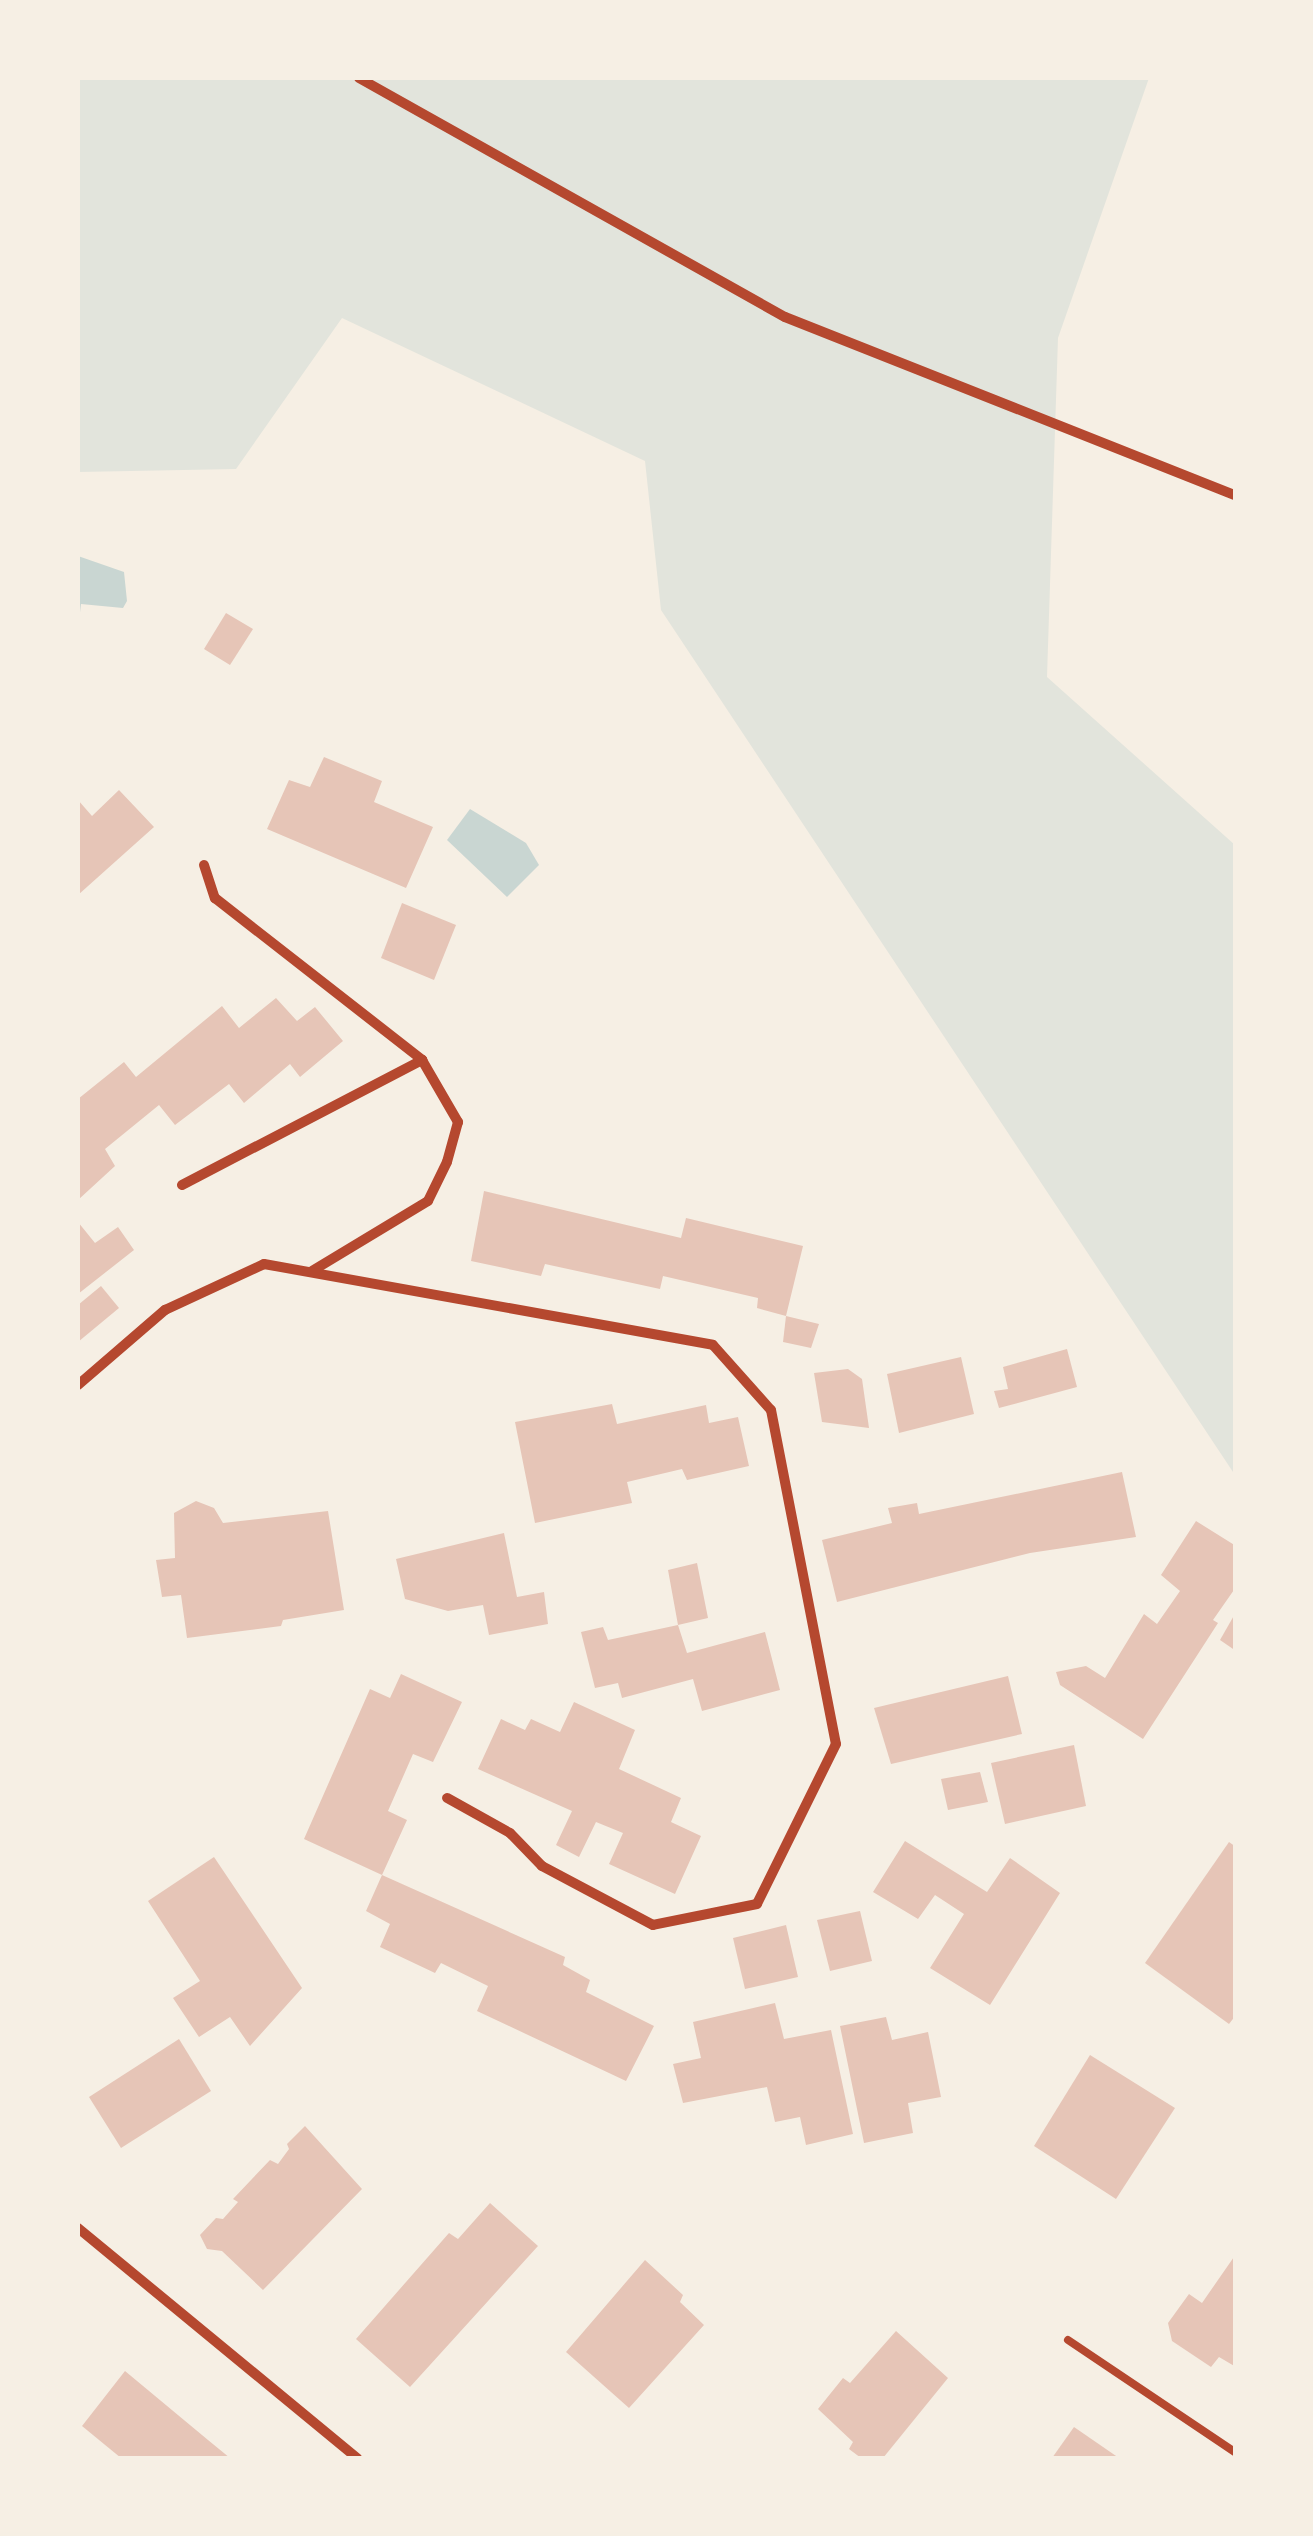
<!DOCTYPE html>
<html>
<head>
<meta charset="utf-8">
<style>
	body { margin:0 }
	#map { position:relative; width:1313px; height:2536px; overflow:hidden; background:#f6efe4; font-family:"Exo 2",sans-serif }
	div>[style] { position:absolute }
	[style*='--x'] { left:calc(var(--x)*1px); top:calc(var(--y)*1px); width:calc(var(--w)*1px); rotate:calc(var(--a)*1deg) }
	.green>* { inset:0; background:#e2e4dc }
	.water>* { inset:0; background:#c9d6d2 }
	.building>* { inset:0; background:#e6c5b7 }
	.service>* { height:8px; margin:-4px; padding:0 4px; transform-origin:4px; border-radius:4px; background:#b5482f }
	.minor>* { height:10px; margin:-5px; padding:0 5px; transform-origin:5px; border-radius:5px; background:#b5482f }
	span { translate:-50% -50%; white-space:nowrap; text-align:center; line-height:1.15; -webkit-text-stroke:8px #f6efe4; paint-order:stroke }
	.frame { position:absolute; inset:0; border:80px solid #f6efe4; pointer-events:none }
</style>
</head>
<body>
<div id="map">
	<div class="green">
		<div style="clip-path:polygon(78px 78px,1149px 78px,1058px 338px,1047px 677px,1235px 845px,1235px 1475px,661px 610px,645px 461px,342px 318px,236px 469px,78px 472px)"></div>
	</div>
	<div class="water">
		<div style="clip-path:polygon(78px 556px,124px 572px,127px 601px,123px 608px,81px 604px,78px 629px)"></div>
		<div style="clip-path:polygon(470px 809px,526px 843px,539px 865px,507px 897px,447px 840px)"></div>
	</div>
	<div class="building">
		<div style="clip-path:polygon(226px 613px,253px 629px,230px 665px,204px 649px)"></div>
		<div style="clip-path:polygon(324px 757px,382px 781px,374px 802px,433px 827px,406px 888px,267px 829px,289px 780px,310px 787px)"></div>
		<div style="clip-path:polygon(119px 790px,154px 827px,78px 895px,78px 800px,92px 816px)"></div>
		<div style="clip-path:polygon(402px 903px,456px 925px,434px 980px,381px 958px)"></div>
		<div style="clip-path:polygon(276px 998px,297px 1021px,315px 1007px,343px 1041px,300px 1077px,290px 1064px,244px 1103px,229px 1084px,175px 1125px,159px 1105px,105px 1149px,115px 1166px,78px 1200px,78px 1099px,124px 1062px,136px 1077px,222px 1006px,239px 1028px)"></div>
		<div style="clip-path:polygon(484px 1191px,681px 1238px,686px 1218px,803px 1246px,786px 1316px,757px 1308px,758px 1298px,663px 1276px,660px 1289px,545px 1264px,541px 1276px,471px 1261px)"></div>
		<div style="clip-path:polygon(78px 1222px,95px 1243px,118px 1227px,134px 1250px,78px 1294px)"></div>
		<div style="clip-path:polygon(101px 1286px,119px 1308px,78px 1342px,78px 1305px)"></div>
		<div style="clip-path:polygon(786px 1316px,819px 1324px,811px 1348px,783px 1342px)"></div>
		<div style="clip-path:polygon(1067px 1349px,1077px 1387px,999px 1408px,994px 1391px,1008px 1389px,1003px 1367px)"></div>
		<div style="clip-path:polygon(961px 1357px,974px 1414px,899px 1433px,887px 1374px)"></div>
		<div style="clip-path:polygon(848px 1369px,862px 1379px,869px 1428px,822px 1422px,814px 1373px)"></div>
		<div style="clip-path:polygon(612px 1404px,617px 1424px,706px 1405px,709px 1423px,738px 1417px,749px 1466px,687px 1480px,682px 1469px,627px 1482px,632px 1503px,535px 1523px,515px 1422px)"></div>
		<div style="clip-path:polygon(1122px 1472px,1136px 1537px,1030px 1553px,837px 1602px,822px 1540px,892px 1523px,888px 1508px,917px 1503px,919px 1514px)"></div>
		<div style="clip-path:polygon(196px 1501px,214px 1508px,223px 1523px,328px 1511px,344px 1610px,283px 1620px,281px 1626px,187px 1638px,181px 1595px,162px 1597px,156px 1560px,175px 1558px,174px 1513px)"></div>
		<div style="clip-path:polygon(1196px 1521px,1236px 1546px,1236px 1587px,1213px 1620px,1218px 1623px,1143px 1739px,1060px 1685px,1056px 1672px,1086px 1666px,1105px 1678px,1144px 1614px,1157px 1624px,1180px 1591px,1161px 1575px)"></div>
		<div style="clip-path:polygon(504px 1533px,517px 1597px,544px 1592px,548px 1624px,489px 1635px,483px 1605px,448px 1611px,405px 1599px,396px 1559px)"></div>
		<div style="clip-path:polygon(697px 1563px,708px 1618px,678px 1625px,687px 1653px,765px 1632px,780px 1690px,702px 1711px,693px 1679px,622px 1698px,618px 1683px,595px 1688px,581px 1632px,603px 1627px,608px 1640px,678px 1625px,668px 1570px)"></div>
		<div style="clip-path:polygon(1236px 1612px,1236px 1651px,1220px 1640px)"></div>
		<div style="clip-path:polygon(401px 1674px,462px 1702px,433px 1762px,413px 1754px,388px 1811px,407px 1820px,382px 1875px,304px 1839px,370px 1689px,390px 1698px)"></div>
		<div style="clip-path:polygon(1008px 1676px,1022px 1734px,891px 1764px,874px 1708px)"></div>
		<div style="clip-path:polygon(574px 1702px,635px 1730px,619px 1769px,681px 1798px,671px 1822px,701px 1836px,675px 1894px,609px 1864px,623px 1833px,596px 1822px,579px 1857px,556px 1845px,572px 1811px,478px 1769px,501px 1719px,525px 1730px,531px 1719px,560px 1732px)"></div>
		<div style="clip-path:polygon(1074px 1745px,1086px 1806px,1005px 1824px,991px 1763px)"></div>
		<div style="clip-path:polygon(980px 1772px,988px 1802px,948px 1810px,941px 1779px)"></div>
		<div style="clip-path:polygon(905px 1841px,987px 1892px,1010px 1858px,1060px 1893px,990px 2005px,930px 1968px,964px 1914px,935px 1895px,918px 1919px,873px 1892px)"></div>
		<div style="clip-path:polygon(1229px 1842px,1236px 1847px,1236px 2015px,1229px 2024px,1145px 1963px)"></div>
		<div style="clip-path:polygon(214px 1857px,302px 1988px,250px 2046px,230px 2017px,199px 2037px,173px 1998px,200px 1981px,148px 1901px)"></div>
		<div style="clip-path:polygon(382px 1875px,565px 1957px,563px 1965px,590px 1980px,586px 1992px,654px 2026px,626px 2081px,477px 2011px,488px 1986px,441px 1963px,435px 1973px,380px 1947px,390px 1924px,366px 1911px)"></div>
		<div style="clip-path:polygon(860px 1911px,872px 1961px,830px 1971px,817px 1920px)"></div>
		<div style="clip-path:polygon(786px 1925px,798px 1977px,745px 1989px,733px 1938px)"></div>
		<div style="clip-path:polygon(775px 2003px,784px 2039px,831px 2030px,853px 2134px,806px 2145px,800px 2117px,775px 2122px,767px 2087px,683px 2103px,673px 2064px,701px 2058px,693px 2022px)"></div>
		<div style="clip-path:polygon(886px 2017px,892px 2040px,928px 2032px,941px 2097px,908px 2103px,913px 2133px,864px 2143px,840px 2026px)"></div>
		<div style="clip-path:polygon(179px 2039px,211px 2091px,121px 2148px,89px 2097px)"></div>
		<div style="clip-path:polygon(1090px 2055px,1175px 2108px,1116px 2199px,1034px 2146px)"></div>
		<div style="clip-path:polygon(305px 2126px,362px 2189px,263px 2290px,222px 2251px,207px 2249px,200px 2235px,216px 2218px,223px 2219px,238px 2202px,233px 2199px,270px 2160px,278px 2164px,289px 2149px,287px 2144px)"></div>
		<div style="clip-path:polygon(490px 2203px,538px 2246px,410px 2387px,356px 2339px,449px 2233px,458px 2239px)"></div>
		<div style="clip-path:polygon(1236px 2254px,1236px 2367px,1219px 2357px,1211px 2367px,1172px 2341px,1168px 2323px,1189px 2294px,1202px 2303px)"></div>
		<div style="clip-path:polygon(645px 2260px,683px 2295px,680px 2302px,704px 2325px,629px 2408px,566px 2352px)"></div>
		<div style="clip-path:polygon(896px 2331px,948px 2378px,883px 2458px,861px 2458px,849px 2449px,853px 2442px,818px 2409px,843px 2378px,850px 2383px)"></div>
		<div style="clip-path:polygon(125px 2371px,208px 2440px,230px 2458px,121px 2458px,82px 2426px)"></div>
		<div style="clip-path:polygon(1074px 2427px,1119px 2458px,1052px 2458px)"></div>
	</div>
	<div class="service">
		<div style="--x:1068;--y:2340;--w:202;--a:33.9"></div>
	</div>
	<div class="minor">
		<div style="--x:359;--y:78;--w:488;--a:29.3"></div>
		<div style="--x:785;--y:317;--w:485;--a:21.6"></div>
		<div style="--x:204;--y:865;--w:35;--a:72"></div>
		<div style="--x:215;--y:898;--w:263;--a:38"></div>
		<div style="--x:422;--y:1060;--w:72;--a:59.9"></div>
		<div style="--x:458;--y:1122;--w:41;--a:105.4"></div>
		<div style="--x:447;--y:1162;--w:43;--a:116"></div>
		<div style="--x:428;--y:1201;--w:135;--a:148.9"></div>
		<div style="--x:182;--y:1185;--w:271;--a:-27.5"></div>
		<div style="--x:78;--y:1385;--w:115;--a:-40.8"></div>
		<div style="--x:165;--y:1310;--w:109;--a:-24.9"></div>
		<div style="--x:264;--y:1264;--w:456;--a:10.2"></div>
		<div style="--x:713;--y:1345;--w:87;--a:48.3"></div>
		<div style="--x:771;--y:1410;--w:340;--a:79"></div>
		<div style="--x:836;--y:1744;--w:178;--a:116.3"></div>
		<div style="--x:757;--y:1904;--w:106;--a:168.6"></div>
		<div style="--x:653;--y:1925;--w:126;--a:-152"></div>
		<div style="--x:542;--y:1866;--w:46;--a:-134.1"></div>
		<div style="--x:510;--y:1833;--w:72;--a:-150.9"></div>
		<div style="--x:78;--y:2228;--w:362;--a:39.5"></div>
	</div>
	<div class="frame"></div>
</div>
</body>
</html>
